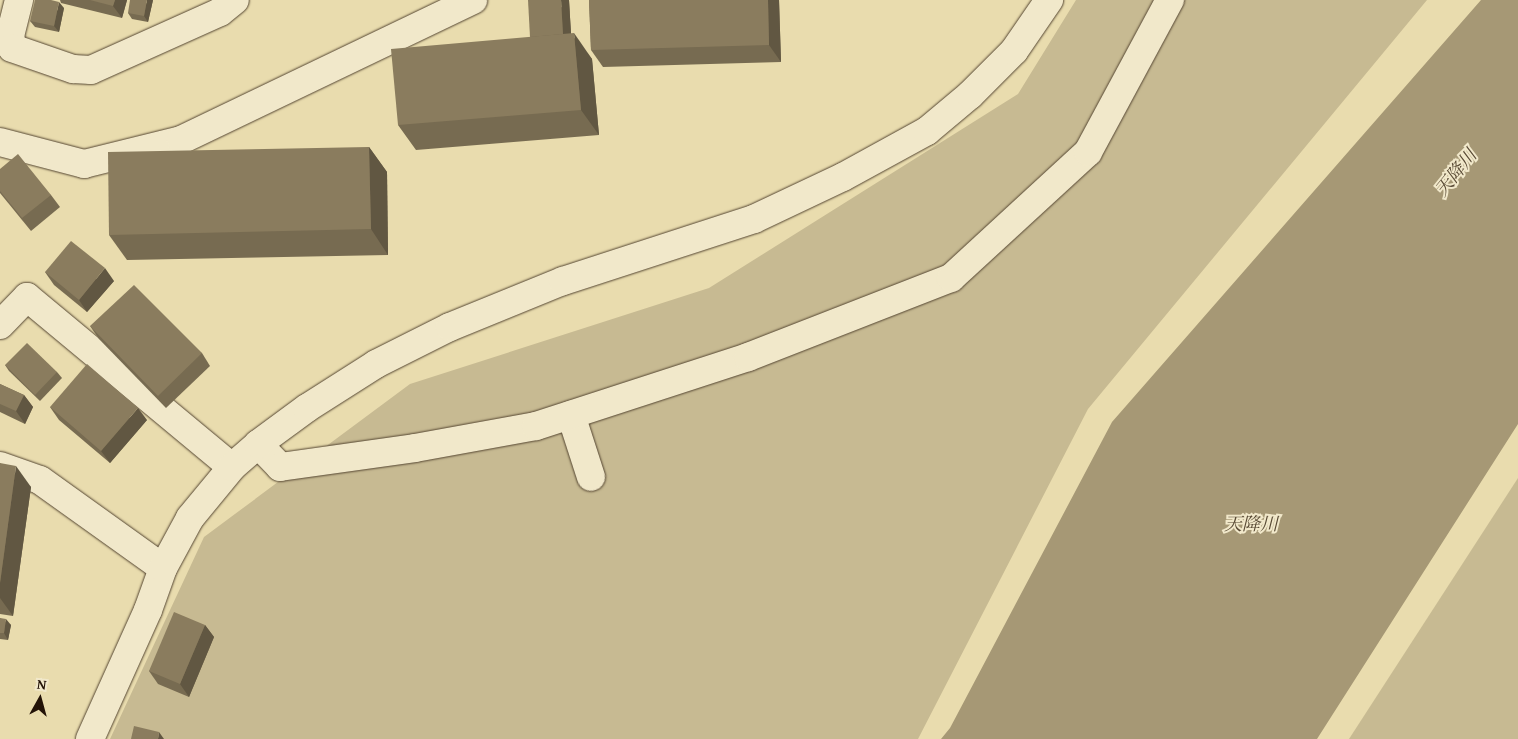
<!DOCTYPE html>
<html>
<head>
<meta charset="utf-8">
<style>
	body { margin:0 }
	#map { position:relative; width:1518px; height:739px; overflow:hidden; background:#e9dcae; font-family:"Gentium Book Plus","Noto Serif JP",serif }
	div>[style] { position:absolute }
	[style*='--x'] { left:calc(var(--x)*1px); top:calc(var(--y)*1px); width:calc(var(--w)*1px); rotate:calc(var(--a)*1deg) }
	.green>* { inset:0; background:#c7ba92 }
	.water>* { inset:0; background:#a69875 }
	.roads { filter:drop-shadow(0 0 1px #544531) drop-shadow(0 0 1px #544531) }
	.minor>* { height:28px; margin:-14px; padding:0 14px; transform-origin:14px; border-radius:14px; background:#f1e8ca }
	.wall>* { inset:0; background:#776b51 }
	.shaded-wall>* { inset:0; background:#615742 }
	.building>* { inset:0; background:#8a7c5e }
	span { translate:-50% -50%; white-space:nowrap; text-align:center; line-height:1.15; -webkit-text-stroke:4px #f1e8ca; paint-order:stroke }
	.water-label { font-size:18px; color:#574833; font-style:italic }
	.north { position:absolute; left:15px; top:674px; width:50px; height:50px; -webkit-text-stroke:4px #f1e8ca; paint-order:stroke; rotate:7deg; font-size:14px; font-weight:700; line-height:20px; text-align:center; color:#231307 }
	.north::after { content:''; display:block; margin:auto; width:18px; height:22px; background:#231307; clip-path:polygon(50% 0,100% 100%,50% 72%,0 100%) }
</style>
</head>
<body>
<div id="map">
	<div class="green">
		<div style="clip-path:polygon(1076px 0,1427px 0,1088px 409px,918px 739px,110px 739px,204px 537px,410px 384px,709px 288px,1018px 94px)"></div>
		<div style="clip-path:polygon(1518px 478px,1518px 739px,1349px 739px)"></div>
	</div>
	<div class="water">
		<div style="clip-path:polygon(1481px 0,1518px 0,1518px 424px,1317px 739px,941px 739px,950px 728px,1112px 422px)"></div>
	</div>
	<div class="roads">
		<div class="minor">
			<div style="--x:19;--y:0;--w:36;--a:104"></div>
			<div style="--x:10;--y:35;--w:13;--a:81"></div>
			<div style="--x:12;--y:48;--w:65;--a:19"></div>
			<div style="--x:73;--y:69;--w:18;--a:3"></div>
			<div style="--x:91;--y:70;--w:141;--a:-24.2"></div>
			<div style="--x:220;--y:12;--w:19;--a:-39"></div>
			<div style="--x:0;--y:142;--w:87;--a:14.7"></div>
			<div style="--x:84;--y:164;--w:100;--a:-13.9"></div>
			<div style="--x:181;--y:140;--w:324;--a:-25.6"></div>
			<div style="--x:0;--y:325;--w:39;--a:-46"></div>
			<div style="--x:27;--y:297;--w:266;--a:39.7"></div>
			<div style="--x:571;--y:415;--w:65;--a:72.1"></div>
			<div style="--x:258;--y:444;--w:32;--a:46"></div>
			<div style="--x:280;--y:467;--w:136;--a:-8"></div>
			<div style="--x:415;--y:448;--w:123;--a:-10.3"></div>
			<div style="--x:536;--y:426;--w:223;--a:-18"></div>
			<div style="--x:748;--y:357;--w:218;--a:-21.3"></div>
			<div style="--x:951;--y:278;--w:186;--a:-42.6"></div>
			<div style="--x:1088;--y:152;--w:173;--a:-61.7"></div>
			<div style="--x:0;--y:466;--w:42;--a:19.3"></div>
			<div style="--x:40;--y:480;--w:151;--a:35.6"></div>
			<div style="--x:90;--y:739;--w:141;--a:-65.8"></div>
			<div style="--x:148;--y:610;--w:45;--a:-70.3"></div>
			<div style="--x:163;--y:568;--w:57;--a:-61.6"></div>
			<div style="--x:190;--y:518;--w:66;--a:-50.5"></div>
			<div style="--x:232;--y:467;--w:35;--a:-41"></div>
			<div style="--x:258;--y:444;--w:61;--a:-36.3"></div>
			<div style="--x:307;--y:408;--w:82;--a:-32.5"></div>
			<div style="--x:376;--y:364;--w:83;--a:-26.6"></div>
			<div style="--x:450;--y:327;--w:122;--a:-22.2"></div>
			<div style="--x:563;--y:281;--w:201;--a:-18"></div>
			<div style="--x:754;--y:219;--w:98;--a:-25.3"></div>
			<div style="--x:843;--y:177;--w:96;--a:-28.7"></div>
			<div style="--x:927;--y:131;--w:56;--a:-39.9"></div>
			<div style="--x:970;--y:95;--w:62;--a:-45"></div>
			<div style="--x:1014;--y:51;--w:62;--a:-55.5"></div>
		</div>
	</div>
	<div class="wall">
		<div style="clip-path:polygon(60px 0,127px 0,122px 18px,61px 3px)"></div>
		<div style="clip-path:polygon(153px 0,148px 22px,132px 19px,128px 13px)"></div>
		<div style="clip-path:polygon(569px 0,571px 34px,592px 59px,599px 135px,416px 150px,398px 125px,530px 37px)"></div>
		<div style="clip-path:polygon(589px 0,779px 0,781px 62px,603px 67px,591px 50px)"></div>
		<div style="clip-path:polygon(64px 8px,59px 32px,35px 27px,30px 21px)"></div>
		<div style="clip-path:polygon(369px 147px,387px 172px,388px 255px,127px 260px,109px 235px)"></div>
		<div style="clip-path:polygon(0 169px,51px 195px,60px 207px,31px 231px,0 193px)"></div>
		<div style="clip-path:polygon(45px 272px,114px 281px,87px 312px,54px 285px)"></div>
		<div style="clip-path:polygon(90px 326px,202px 353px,210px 366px,166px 408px,99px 339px)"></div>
		<div style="clip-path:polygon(5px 365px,57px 372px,62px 378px,40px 401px,9px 371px)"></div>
		<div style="clip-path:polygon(0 384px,24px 395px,33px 407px,25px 424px,0 412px)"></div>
		<div style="clip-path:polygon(50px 407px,147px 420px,110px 463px,59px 420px)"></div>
		<div style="clip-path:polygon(0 463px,31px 487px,13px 616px,0 614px)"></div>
		<div style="clip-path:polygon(0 618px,11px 625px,8px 640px,0 639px)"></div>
		<div style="clip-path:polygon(205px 625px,214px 637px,189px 697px,158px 684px,149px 671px)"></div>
	</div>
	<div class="shaded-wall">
		<div style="clip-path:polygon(115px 0,127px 0,122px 18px,113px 6px)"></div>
		<div style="clip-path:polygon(147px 0,153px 0,148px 22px,144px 16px)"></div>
		<div style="clip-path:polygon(561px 0,569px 0,572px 50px,563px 38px)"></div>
		<div style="clip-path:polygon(768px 0,779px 0,781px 62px,769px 45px)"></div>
		<div style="clip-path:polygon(59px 2px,64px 8px,59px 32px,54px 26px)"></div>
		<div style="clip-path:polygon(574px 33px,592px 59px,599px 135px,581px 110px)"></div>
		<div style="clip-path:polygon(369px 147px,387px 172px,388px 255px,371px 229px)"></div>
		<div style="clip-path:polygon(105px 268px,114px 281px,87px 312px,79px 300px)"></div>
		<div style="clip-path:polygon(24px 395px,33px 407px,25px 424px,16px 411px)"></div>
		<div style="clip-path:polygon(138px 408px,147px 420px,110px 463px,101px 451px)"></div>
		<div style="clip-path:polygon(16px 466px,31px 487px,13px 616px,0 598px,0 583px)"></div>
		<div style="clip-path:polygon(6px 619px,11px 625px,8px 640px,4px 633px)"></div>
		<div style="clip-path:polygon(205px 625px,214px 637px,189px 697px,180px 684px)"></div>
		<div style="clip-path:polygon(159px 732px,164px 739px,158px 739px)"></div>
	</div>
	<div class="building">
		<div style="clip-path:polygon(35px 0,51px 0,59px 2px,54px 26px,30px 21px)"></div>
		<div style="clip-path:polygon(90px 0,115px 0,113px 6px)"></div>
		<div style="clip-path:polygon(130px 0,147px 0,144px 16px,128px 13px)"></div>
		<div style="clip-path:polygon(528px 0,561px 0,563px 34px,530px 37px)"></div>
		<div style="clip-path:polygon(589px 0,768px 0,769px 45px,591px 50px)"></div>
		<div style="clip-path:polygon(574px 33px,581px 110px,398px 125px,391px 49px)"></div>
		<div style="clip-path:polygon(369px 147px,371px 229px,109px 235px,108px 152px)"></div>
		<div style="clip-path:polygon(18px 154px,51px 195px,22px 218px,0 191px,0 169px)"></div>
		<div style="clip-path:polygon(71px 241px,105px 268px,79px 300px,45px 272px)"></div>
		<div style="clip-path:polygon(134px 285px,202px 353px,158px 396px,90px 326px)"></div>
		<div style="clip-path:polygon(27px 343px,57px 372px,35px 395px,5px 365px)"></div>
		<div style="clip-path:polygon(87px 364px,138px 408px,101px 451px,50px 407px)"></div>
		<div style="clip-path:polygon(0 384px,24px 395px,16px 411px,0 404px)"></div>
		<div style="clip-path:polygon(0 463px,16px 466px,0 583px)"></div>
		<div style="clip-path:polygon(174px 612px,205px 625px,180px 684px,149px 671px)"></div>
		<div style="clip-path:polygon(0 618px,6px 619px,4px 633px,0 633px)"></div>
		<div style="clip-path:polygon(134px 726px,159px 732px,158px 739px,131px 739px)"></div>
	</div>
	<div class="water-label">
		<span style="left:1456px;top:173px;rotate:-51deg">天降川</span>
		<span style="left:1251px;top:524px">天降川</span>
	</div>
	<div class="north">N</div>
</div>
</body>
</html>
